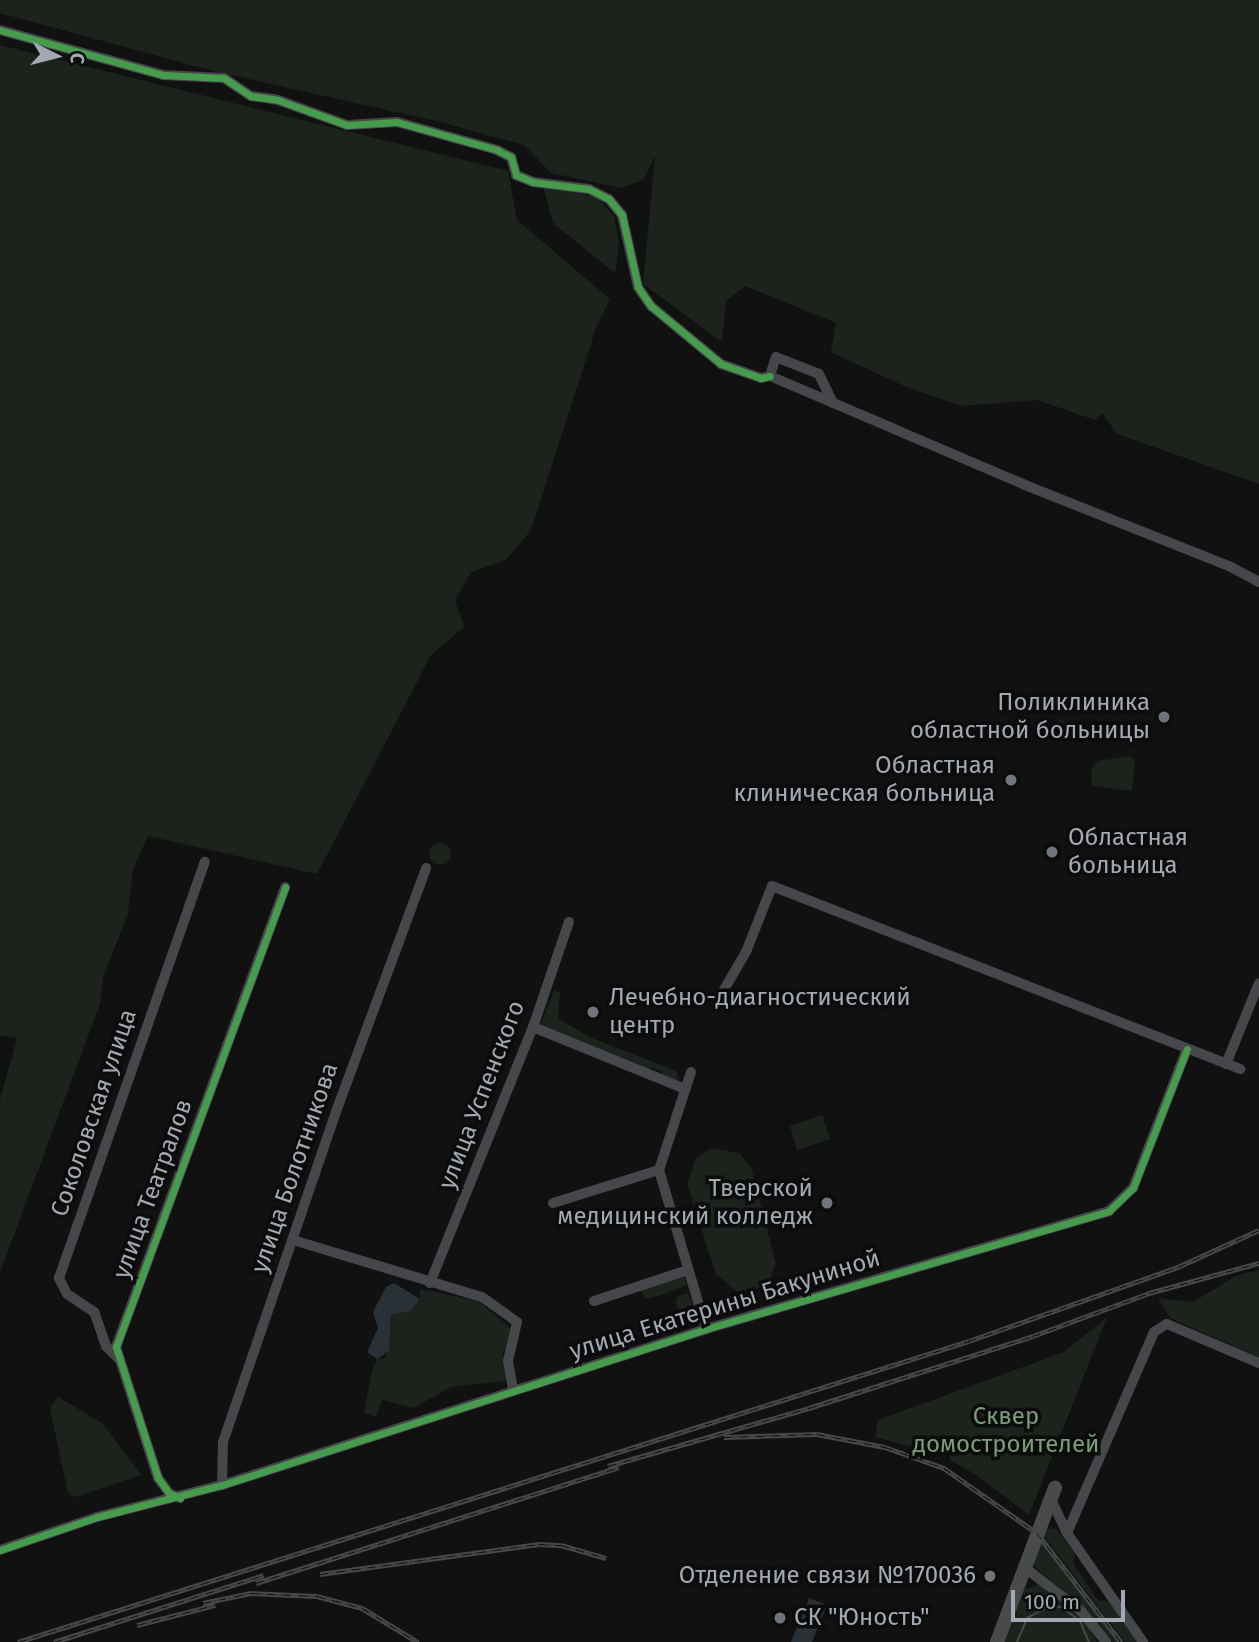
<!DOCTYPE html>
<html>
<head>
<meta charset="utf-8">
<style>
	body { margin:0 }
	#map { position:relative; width:1259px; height:1642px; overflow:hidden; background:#111112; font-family:"Fira Sans",sans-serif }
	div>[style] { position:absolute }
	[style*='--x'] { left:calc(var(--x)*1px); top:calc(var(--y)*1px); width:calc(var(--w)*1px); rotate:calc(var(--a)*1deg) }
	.green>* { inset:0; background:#1c221c }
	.round { border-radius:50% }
	.water>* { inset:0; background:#293136 }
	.minor>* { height:10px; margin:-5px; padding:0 5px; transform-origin:5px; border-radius:5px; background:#46474a }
	.major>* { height:14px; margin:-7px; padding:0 7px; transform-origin:7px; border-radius:7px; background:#484a4c }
	.tram>* { height:2px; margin:-1px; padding:0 1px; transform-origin:1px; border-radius:1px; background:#46484a }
	.rail>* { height:5px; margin-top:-2.5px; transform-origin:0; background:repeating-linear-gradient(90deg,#0c0c0d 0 8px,#46484a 0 16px); box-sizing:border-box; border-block:2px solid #46484a }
	.cycleway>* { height:7px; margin:-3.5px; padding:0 3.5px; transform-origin:3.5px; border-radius:3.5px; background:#469c4c }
	.dots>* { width:19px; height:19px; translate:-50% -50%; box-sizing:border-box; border:4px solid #0c0c0d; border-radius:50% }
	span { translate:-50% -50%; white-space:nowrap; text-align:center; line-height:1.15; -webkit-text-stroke:7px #0c0c0d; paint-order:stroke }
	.poi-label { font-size:24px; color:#a3a9b3 }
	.right { translate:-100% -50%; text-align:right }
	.left { translate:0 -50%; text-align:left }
	.street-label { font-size:24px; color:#a3a9b3 }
	.park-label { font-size:24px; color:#7a9d7a }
	.north { position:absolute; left:21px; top:21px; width:70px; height:70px; -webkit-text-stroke:5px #0c0c0d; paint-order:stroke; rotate:96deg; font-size:19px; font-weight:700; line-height:28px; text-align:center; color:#a3a9b3 }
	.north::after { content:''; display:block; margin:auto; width:24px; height:32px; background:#a3a9b3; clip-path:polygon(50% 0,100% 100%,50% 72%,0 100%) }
	.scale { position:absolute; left:1011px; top:1590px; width:114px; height:32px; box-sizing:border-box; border:4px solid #a3a9b3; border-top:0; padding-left:9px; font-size:21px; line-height:24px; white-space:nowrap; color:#a3a9b3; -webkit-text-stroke:5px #0c0c0d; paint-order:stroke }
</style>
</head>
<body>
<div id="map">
	<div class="green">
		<div style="clip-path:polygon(0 0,1259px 0,1259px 484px,1117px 434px,1102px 413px,1095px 420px,1037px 400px,961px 406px,904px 386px,831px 352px,836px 323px,745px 286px,726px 301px,722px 342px,643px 284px,655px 156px,643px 180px,621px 188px,551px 173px,524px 145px,437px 121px,213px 71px,0 13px)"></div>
		<div style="clip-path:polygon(0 45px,508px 171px,517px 220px,610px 299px,596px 328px,531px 530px,506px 560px,471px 572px,455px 600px,464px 627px,431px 655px,317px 874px,148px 836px,133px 869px,128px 913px,103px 978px,100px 1004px,0 1272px,0 1100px,17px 1038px,0 1035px)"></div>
		<div style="clip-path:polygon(543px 186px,594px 196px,614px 215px,619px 245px,615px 273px,553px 223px)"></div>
		<div style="clip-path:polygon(1059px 720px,1079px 723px,1081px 733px,1074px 737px,1054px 735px,1051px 726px)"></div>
		<div style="clip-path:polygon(1130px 756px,1135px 761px,1132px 791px,1092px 786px,1091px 769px,1098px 761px)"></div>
		<div class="round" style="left:429px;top:843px;width:22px;height:22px"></div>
		<div style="clip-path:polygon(554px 990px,560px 992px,558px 1018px,589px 1037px,677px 1071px,679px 1083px,661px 1077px,662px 1071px,652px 1067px,648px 1071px,540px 1026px)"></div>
		<div style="clip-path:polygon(822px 1115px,830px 1139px,797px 1150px,790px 1126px)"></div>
		<div style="clip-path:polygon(712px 1148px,739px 1153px,751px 1167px,776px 1264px,769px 1280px,754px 1291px,736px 1291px,716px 1274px,687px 1184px,696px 1158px)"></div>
		<div style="clip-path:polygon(1259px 1270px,1259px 1357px,1170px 1318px,1158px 1298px,1193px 1302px,1236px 1276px)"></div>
		<div style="clip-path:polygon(684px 1275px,687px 1285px,662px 1295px,646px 1299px,640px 1290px)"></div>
		<div style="clip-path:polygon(420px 1289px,478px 1301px,505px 1323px,512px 1331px,503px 1353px,506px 1381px,451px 1387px,414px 1408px,382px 1400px,376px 1417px,364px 1413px,372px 1371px,377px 1359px,385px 1358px,390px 1341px,391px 1315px,411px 1311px,420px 1299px)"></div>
		<div style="clip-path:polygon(688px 1293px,696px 1312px,694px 1321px,683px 1324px,676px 1302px,678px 1296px)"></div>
		<div style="clip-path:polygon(1107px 1317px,1029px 1515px,978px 1476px,942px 1455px,875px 1437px,878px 1420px,1064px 1352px)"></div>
		<div style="clip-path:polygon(58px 1397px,102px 1423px,141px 1475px,75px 1497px,68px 1494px,50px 1408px)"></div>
		<div style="clip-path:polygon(1046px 1528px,1056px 1529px,1075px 1553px,1073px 1563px,1098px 1600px,1109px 1602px,1137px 1642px,1125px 1642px,1043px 1535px)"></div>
		<div style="clip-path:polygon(1041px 1540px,1076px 1582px,1118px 1642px,1112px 1642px,1083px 1607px,1037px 1569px,1034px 1564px)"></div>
		<div style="clip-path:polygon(1039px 1585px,1085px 1620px,1097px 1642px,1004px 1642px,1025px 1589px)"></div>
	</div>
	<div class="water">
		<div style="clip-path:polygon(394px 1283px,420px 1299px,411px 1311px,391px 1315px,389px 1351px,377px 1359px,367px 1352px,378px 1328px,373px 1312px,386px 1287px)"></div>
		<div style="clip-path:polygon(809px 1598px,827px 1605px,812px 1642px,791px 1642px)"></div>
	</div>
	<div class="minor">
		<div style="--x:0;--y:30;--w:169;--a:15.4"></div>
		<div style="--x:163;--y:75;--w:61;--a:2.8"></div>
		<div style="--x:224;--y:78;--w:32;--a:34"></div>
		<div style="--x:251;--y:96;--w:27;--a:8"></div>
		<div style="--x:278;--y:100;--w:73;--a:19.9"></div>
		<div style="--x:347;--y:125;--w:50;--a:-3.4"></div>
		<div style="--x:397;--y:122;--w:104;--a:15.6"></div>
		<div style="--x:497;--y:150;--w:16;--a:27"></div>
		<div style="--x:511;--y:157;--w:19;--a:74"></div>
		<div style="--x:516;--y:175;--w:18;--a:22"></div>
		<div style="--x:533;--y:182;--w:56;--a:7.1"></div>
		<div style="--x:589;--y:189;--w:22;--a:27"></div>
		<div style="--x:609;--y:199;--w:21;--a:51"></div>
		<div style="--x:622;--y:215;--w:74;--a:77.5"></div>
		<div style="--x:638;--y:287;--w:23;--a:56"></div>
		<div style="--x:651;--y:306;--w:91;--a:39.6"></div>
		<div style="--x:721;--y:364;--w:42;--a:19.3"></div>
		<div style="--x:761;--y:378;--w:9;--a:-13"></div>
		<div style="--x:833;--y:403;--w:32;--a:-116"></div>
		<div style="--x:819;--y:374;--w:46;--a:-158.4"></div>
		<div style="--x:776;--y:357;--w:20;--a:108"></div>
		<div style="--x:770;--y:376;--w:135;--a:23.1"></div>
		<div style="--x:894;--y:429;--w:142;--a:23.1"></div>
		<div style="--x:1025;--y:485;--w:219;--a:21.7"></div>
		<div style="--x:1229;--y:566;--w:34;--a:28"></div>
		<div style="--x:722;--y:993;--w:48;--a:-59.7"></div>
		<div style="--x:746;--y:952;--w:71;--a:-68.5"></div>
		<div style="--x:772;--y:886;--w:503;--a:21.36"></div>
		<div style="--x:533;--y:1027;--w:164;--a:22.2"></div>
		<div style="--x:1226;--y:1064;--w:87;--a:-67.8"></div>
		<div style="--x:691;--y:1072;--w:103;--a:108.1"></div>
		<div style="--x:659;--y:1170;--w:166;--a:73.5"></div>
		<div style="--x:553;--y:1203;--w:111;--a:-17.3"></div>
		<div style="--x:293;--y:1240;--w:197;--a:16.8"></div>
		<div style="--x:482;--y:1297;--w:43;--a:35.5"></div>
		<div style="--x:517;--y:1322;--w:40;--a:103"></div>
		<div style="--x:508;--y:1361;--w:29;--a:80"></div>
		<div style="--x:430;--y:1283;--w:276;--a:-68.1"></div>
		<div style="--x:533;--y:1027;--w:111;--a:-71.1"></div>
		<div style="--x:594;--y:1301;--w:99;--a:-18.3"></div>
		<div style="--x:119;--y:1359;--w:18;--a:-135"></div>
		<div style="--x:106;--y:1346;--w:36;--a:-109"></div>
		<div style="--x:94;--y:1312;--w:32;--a:-146"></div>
		<div style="--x:67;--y:1294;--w:18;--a:-117"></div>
		<div style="--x:59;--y:1278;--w:441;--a:-70.7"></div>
		<div style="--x:222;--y:1485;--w:43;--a:-88.7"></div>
		<div style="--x:223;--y:1442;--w:352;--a:-71.1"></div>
		<div style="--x:337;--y:1109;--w:257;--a:-69.7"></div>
		<div style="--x:180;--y:1498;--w:12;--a:-156"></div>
		<div style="--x:169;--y:1493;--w:19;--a:-126"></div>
		<div style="--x:158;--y:1478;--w:138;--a:-107.8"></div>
		<div style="--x:116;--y:1347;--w:490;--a:-69.8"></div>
		<div style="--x:1051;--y:1499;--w:38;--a:65"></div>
		<div style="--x:1067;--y:1533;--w:133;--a:55.1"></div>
		<div style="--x:1067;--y:1533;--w:219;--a:-66.6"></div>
		<div style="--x:1154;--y:1332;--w:15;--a:-32"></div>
		<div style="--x:1167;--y:1324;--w:100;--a:23"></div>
		<div style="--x:0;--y:1550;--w:102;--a:-18.8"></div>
		<div style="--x:97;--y:1517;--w:129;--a:-14.4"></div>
		<div style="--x:222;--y:1485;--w:509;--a:-17.86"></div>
		<div style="--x:706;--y:1329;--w:420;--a:-16.3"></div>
		<div style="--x:1109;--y:1211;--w:33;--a:-44"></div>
		<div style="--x:1133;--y:1188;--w:149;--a:-68.8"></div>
		<div style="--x:1024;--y:1567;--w:72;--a:37.7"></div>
		<div style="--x:1081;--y:1611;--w:40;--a:51"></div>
	</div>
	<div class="major">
		<div style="--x:997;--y:1642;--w:165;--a:-69.4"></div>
	</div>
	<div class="tram">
		<div style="--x:1017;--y:1642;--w:26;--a:-67"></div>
		<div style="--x:1027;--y:1618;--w:26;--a:-28"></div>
		<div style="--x:1050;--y:1606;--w:11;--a:5"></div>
		<div style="--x:1061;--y:1607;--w:24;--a:36"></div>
		<div style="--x:1080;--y:1621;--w:23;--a:67"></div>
	</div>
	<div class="rail">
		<div style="--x:724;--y:1437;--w:93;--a:-1.8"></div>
		<div style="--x:817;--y:1434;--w:69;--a:10.8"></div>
		<div style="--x:885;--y:1447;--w:63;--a:19.6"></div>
		<div style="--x:944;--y:1468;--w:113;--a:35"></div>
		<div style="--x:1037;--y:1533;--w:138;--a:52.4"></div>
		<div style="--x:608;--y:1466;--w:209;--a:-16.1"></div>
		<div style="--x:809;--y:1408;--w:235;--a:-17.8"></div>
		<div style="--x:1033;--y:1336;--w:124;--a:-20.3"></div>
		<div style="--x:1149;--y:1293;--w:114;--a:-15.3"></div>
		<div style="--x:320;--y:1574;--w:221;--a:-7.8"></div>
		<div style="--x:539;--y:1544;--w:22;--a:3"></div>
		<div style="--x:561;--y:1545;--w:47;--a:16.1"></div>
		<div style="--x:256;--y:1583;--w:381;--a:-17.7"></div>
		<div style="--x:203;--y:1603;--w:49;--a:-11.8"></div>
		<div style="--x:251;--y:1593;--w:66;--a:2.6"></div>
		<div style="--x:317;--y:1596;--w:47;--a:14.9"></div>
		<div style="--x:362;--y:1608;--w:66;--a:31.3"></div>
		<div style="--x:137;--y:1625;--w:81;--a:-14.4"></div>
		<div style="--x:18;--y:1642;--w:997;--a:-17.56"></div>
		<div style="--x:969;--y:1341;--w:222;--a:-19.5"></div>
		<div style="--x:1178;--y:1267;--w:89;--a:-24.6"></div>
		<div style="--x:54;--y:1642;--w:220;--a:-17.7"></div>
	</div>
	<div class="cycleway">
		<div style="--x:0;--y:30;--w:169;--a:15.4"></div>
		<div style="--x:163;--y:75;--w:61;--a:2.8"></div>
		<div style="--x:224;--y:78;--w:32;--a:34"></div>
		<div style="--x:251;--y:96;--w:27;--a:8"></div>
		<div style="--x:278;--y:100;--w:73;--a:19.9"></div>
		<div style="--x:347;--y:125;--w:50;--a:-3.4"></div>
		<div style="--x:397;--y:122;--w:104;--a:15.6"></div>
		<div style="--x:497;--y:150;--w:16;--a:27"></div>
		<div style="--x:511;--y:157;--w:19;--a:74"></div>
		<div style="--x:516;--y:175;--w:18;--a:22"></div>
		<div style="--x:533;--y:182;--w:56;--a:7.1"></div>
		<div style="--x:589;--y:189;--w:22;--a:27"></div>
		<div style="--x:609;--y:199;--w:21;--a:51"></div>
		<div style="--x:622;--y:215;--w:74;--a:77.5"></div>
		<div style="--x:638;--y:287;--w:23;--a:56"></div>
		<div style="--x:651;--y:306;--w:91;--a:39.6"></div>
		<div style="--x:721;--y:364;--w:42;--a:19.3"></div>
		<div style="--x:761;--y:378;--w:9;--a:-13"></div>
		<div style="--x:180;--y:1498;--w:12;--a:-156"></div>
		<div style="--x:169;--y:1493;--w:19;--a:-126"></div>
		<div style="--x:158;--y:1478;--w:138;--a:-107.8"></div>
		<div style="--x:116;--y:1347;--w:490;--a:-69.8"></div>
		<div style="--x:0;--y:1550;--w:102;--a:-18.8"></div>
		<div style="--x:97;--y:1517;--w:129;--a:-14.4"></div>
		<div style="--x:222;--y:1485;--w:509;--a:-17.86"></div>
		<div style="--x:706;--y:1329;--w:420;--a:-16.3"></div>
		<div style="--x:1109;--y:1211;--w:33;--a:-44"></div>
		<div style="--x:1133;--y:1188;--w:149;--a:-68.8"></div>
	</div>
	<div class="dots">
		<div style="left:1164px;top:717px;background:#70747b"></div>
		<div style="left:1011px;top:780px;background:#70747b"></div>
		<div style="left:1052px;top:852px;background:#70747b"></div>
		<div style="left:593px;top:1012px;background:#70747b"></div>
		<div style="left:827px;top:1203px;background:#70747b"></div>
		<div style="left:990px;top:1576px;background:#70747b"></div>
		<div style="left:780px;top:1618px;background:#70747b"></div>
	</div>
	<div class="poi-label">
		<span class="right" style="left:1150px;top:717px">Поликлиника<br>областной больницы</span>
		<span class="right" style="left:995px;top:780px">Областная<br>клиническая больница</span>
		<span class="left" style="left:1068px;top:852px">Областная<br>больница</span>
		<span class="left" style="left:609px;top:1012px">Лечебно-диагностический<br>центр</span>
		<span class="right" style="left:813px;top:1203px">Тверской<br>медицинский колледж</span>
		<span class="right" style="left:976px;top:1576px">Отделение связи №170036</span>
		<span class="left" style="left:794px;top:1618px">СК "Юность"</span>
	</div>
	<div class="street-label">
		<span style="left:482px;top:1095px;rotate:-69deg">улица Успенского</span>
		<span style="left:94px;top:1113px;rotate:-71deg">Соколовская улица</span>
		<span style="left:295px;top:1168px;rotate:-71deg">улица Болотникова</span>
		<span style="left:153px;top:1189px;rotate:-70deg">улица Театралов</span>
		<span style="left:725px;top:1305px;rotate:-17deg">улица Екатерины Бакуниной</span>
	</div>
	<div class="park-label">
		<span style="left:1006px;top:1431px">Сквер<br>домостроителей</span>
	</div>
	<div class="north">С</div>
	<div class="scale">100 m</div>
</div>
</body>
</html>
